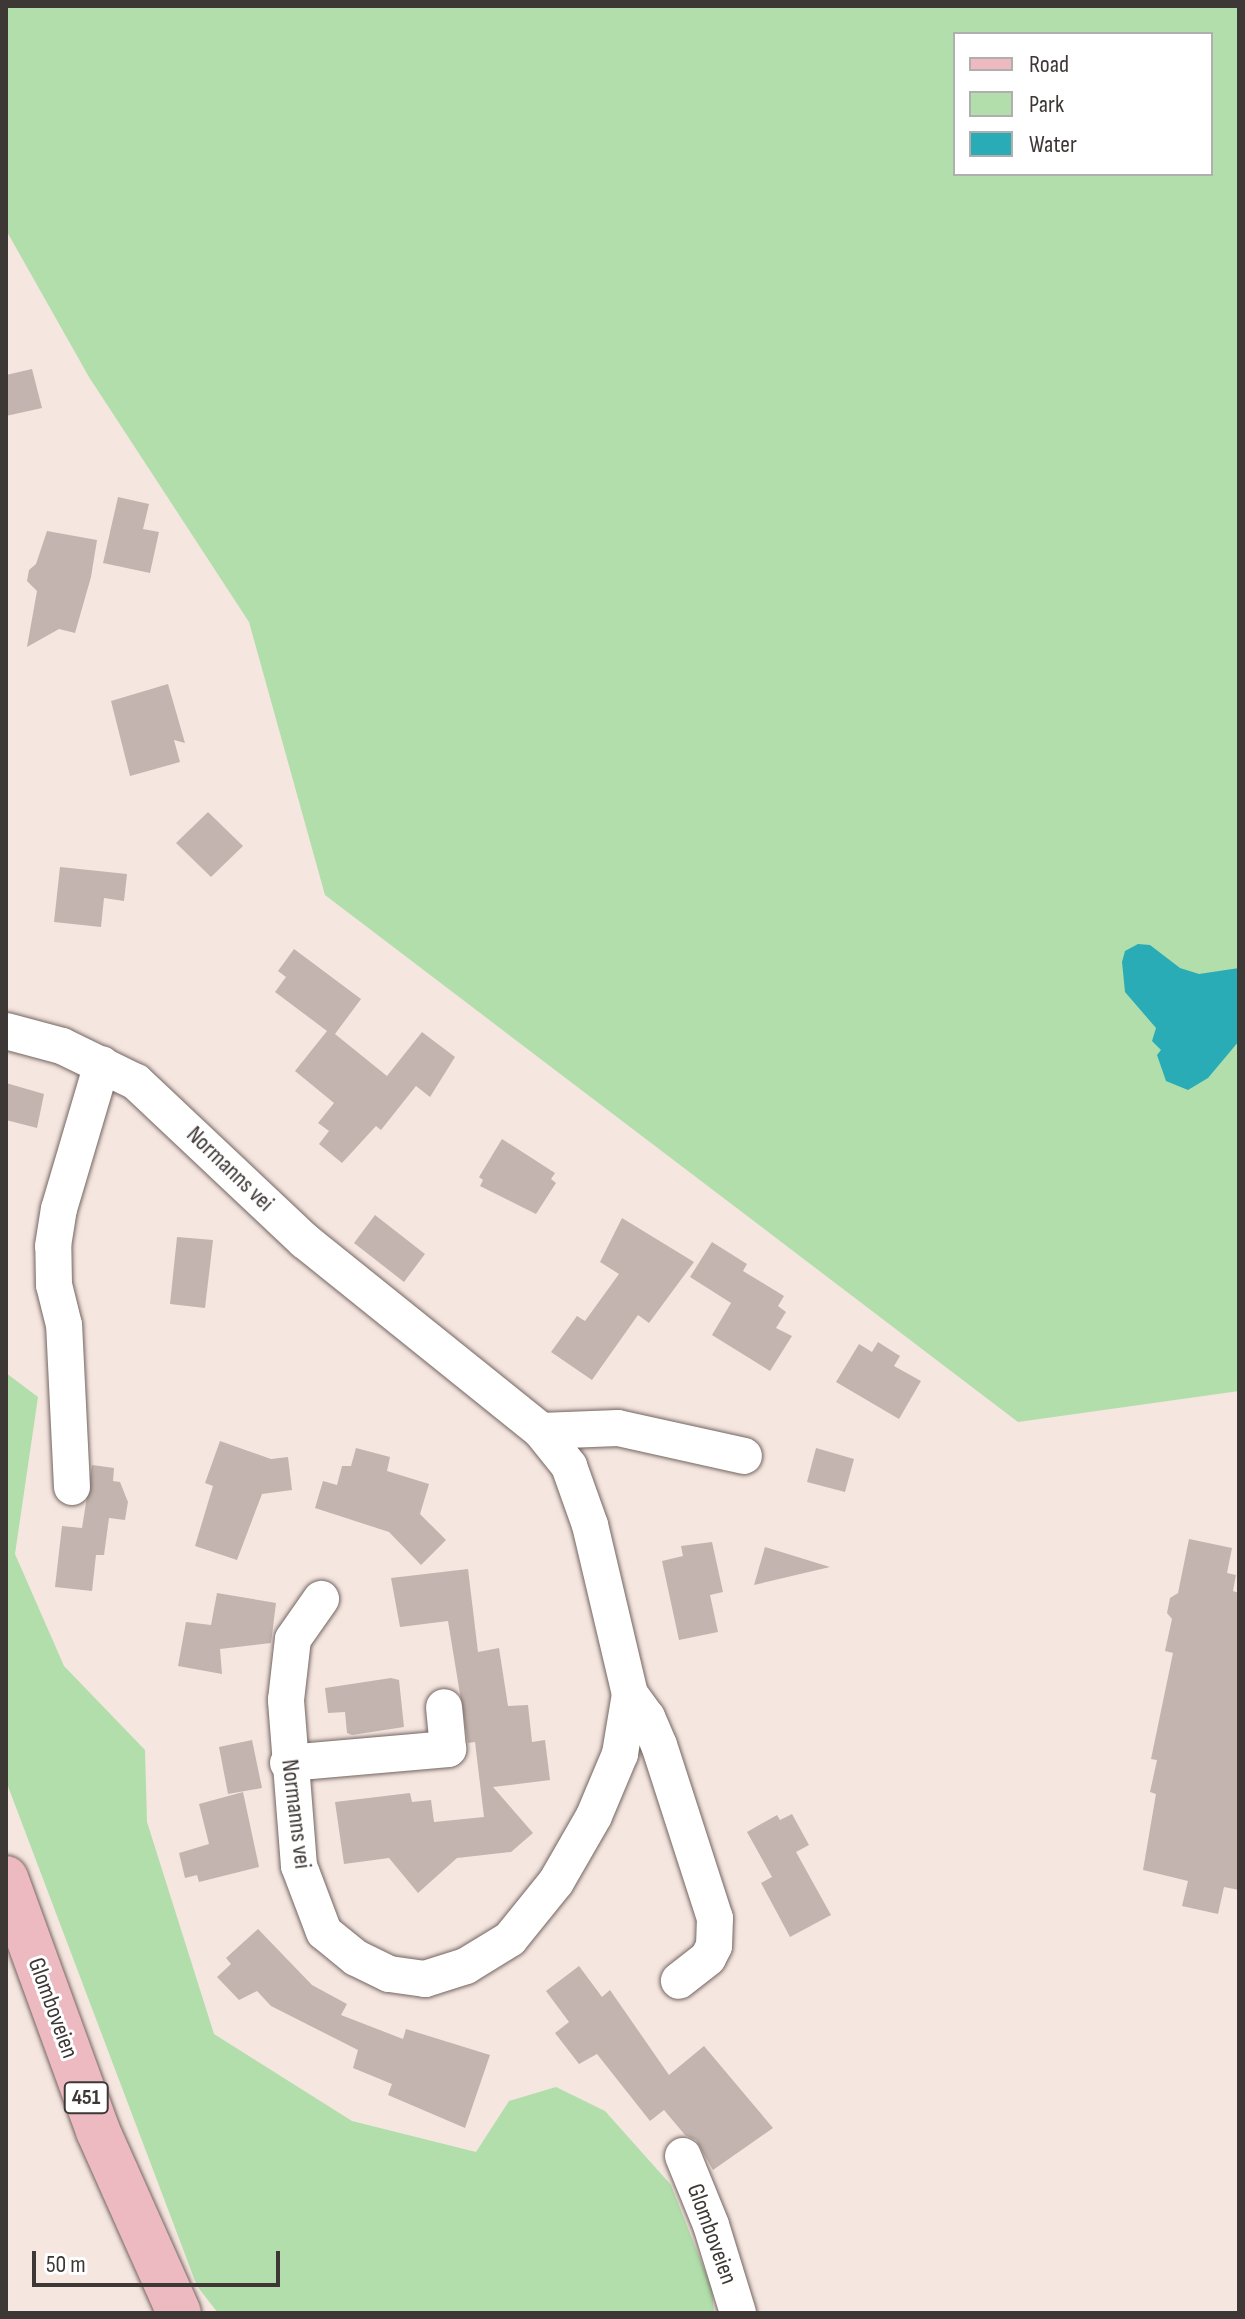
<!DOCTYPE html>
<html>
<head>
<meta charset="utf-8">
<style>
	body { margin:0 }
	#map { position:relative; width:1245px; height:2319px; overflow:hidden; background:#f5e6e0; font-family:"Sofia Sans Condensed",sans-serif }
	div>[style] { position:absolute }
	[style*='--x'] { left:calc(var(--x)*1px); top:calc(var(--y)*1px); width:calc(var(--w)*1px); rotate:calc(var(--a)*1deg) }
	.green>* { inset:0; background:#b1deab }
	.water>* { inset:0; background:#29acb5 }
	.building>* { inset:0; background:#c3b4af }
	.roads { filter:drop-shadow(0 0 2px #736560) drop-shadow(0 0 2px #736560) }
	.minor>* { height:36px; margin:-18px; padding:0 18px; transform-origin:18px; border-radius:18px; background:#fff }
	.primary>* { height:44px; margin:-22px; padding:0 22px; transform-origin:22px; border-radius:22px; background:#eebac2 }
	span { translate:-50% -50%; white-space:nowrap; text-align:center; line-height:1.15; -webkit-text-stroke:6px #fff; paint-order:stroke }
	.shield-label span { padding:2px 6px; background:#fff; border:2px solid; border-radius:6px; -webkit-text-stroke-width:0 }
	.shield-label { font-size:22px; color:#3d3735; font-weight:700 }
	.street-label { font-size:24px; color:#3d3735 }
	.frame { position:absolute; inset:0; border:8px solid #3d3735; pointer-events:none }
	.legend { position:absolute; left:953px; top:32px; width:260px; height:144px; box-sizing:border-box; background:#fff; border:2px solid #b1afae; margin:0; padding:10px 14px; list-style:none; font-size:24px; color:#3d3735 }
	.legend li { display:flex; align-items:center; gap:16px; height:40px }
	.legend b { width:40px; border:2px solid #b1afae }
	.scale { position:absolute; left:32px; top:2251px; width:248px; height:36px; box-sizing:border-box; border:4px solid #3d3735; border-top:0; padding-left:10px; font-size:24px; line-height:28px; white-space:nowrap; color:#3d3735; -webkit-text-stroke:6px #fff; paint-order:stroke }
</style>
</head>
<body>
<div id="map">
	<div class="green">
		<div style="clip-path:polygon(evenodd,6px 6px,1239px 6px,1239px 1391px,1018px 1422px,325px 895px,249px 622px,89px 377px,6px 230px,6px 6px,955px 34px,1211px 34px,1211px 174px,955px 174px,955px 34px)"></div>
		<div style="clip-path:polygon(6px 1373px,38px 1397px,15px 1554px,64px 1666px,145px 1750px,147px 1822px,214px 2034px,352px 2121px,476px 2152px,509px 2101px,556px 2087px,605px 2111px,671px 2185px,712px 2289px,714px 2313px,218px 2313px,197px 2286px,6px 1781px)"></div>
	</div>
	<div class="water">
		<div style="clip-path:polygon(1138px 944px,1150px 945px,1180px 968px,1199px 974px,1239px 968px,1239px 1041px,1208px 1078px,1188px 1090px,1166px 1081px,1157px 1055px,1161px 1050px,1152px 1041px,1156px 1028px,1125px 992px,1122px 962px,1125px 951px)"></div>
	</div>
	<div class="building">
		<div style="clip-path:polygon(32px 369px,42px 408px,6px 416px,6px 375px)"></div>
		<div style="clip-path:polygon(118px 497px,149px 504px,143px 529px,159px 532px,150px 573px,103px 563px)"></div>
		<div style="clip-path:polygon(47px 531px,97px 540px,91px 577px,75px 633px,59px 629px,27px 647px,37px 591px,27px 581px,29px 570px,36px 564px)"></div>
		<div style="clip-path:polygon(168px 684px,185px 743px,174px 740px,180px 762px,130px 776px,111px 701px)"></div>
		<div style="clip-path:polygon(208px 812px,243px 846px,211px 877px,176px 843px)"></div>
		<div style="clip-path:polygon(60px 867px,127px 874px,124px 901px,104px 898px,101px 927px,54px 922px)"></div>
		<div style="clip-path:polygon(294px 949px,361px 999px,335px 1034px,387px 1076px,422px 1032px,455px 1057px,430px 1097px,416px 1086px,381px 1130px,376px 1126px,342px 1163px,319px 1144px,329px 1131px,318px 1123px,334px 1103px,295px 1071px,327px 1031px,275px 992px,286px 977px,278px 971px)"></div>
		<div style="clip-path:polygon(6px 1083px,44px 1094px,37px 1128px,6px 1120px)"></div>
		<div style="clip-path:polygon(502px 1139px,555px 1173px,551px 1179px,556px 1183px,536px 1214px,480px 1186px,483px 1180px,479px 1177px)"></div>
		<div style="clip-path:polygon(375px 1215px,425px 1254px,404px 1282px,354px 1243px)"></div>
		<div style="clip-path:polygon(622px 1218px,694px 1262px,649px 1323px,638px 1315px,592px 1380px,551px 1352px,577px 1316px,585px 1321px,619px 1274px,600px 1262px)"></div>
		<div style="clip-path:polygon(177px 1237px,213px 1240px,205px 1308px,170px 1304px)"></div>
		<div style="clip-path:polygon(712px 1242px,747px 1264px,743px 1271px,784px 1296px,778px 1306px,786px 1312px,776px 1328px,792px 1336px,770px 1371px,712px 1335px,731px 1303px,690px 1277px)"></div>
		<div style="clip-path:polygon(878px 1342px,900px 1356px,894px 1366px,921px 1381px,899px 1419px,836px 1382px,859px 1344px,872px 1352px)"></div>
		<div style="clip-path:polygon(220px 1441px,271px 1459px,288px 1457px,292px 1490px,262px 1494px,237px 1560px,195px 1546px,213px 1486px,205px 1483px)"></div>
		<div style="clip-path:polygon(356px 1448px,390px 1457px,387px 1471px,429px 1484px,420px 1514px,446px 1540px,421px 1565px,389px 1532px,315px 1508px,323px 1481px,337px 1485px,342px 1466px,351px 1466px)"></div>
		<div style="clip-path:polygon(816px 1448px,854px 1459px,845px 1492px,807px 1482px)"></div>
		<div style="clip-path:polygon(92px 1465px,114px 1468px,113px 1481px,120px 1482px,128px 1502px,125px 1520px,109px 1518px,104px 1555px,96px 1555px,92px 1591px,55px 1587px,62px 1526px,82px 1528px)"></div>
		<div style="clip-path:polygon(1189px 1539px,1232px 1548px,1227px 1573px,1236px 1575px,1233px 1591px,1239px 1593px,1239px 1890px,1224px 1887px,1218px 1914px,1182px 1906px,1188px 1881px,1143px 1870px,1156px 1794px,1150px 1792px,1157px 1760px,1151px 1759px,1173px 1653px,1165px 1651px,1172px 1619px,1167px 1613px,1170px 1598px,1178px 1593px)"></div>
		<div style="clip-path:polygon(712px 1542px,723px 1592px,710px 1595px,718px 1632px,679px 1640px,662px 1561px,683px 1556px,681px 1546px)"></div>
		<div style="clip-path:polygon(765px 1547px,830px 1567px,754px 1585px)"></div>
		<div style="clip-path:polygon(468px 1569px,478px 1652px,499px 1648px,508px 1706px,528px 1705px,532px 1742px,545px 1740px,550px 1780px,493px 1787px,533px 1833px,511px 1852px,457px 1858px,418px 1893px,389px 1858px,344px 1864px,335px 1802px,410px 1793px,412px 1802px,431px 1800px,434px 1822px,484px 1817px,475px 1742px,468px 1743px,448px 1621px,400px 1627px,391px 1578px)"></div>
		<div style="clip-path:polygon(217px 1593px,276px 1603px,271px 1643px,220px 1649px,222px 1674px,178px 1666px,186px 1622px,211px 1625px)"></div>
		<div style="clip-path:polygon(391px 1678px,399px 1680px,404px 1727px,352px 1735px,347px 1733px,345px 1712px,328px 1713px,325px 1688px)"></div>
		<div style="clip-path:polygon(252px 1740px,262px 1788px,228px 1794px,219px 1747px)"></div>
		<div style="clip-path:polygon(243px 1792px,259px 1867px,199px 1882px,197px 1875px,185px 1878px,179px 1853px,209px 1844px,199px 1804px)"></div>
		<div style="clip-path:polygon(792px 1814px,809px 1845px,796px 1852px,831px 1915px,790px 1937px,761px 1883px,772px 1877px,747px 1832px,777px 1815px,780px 1820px)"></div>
		<div style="clip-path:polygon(258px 1929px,312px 1985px,347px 2004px,341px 2015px,403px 2039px,406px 2029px,490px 2055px,465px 2128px,388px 2095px,392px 2084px,353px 2068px,358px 2050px,271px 2006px,257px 1991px,239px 2000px,217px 1977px,231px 1964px,226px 1958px)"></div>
		<div style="clip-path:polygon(579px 1966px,602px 1997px,610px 1990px,669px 2075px,704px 2046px,773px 2128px,713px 2170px,696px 2140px,685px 2135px,664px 2110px,650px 2121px,597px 2054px,579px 2064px,555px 2033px,569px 2022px,546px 1991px)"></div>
	</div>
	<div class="roads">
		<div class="minor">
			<div style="--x:6;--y:1031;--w:58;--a:15"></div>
			<div style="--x:62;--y:1046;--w:82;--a:25.9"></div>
			<div style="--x:136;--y:1082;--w:232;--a:43.3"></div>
			<div style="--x:305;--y:1241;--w:303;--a:38.8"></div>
			<div style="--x:541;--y:1431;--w:45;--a:51.3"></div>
			<div style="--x:569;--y:1466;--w:63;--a:70.4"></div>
			<div style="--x:590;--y:1525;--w:174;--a:76.7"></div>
			<div style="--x:630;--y:1694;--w:61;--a:99.5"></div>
			<div style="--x:620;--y:1754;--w:67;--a:112.8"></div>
			<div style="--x:594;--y:1816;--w:76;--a:119.9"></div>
			<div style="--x:556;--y:1882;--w:73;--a:128.9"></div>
			<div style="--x:510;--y:1939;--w:52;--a:148.5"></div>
			<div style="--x:466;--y:1966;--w:43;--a:162.4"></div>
			<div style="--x:425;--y:1979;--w:36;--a:-172"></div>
			<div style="--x:389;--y:1974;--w:37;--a:-154"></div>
			<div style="--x:356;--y:1958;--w:41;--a:-140.9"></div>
			<div style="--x:324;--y:1932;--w:71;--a:-110.7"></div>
			<div style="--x:299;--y:1866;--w:167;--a:-94.5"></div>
			<div style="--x:286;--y:1700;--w:61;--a:-83.5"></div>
			<div style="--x:293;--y:1639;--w:49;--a:-55"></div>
			<div style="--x:541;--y:1431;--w:77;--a:-2.2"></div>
			<div style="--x:618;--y:1428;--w:129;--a:12.5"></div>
			<div style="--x:72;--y:1487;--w:162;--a:-92.8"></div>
			<div style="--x:64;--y:1325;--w:41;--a:-104"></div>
			<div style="--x:54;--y:1285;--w:39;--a:-91"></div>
			<div style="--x:53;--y:1246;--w:37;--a:-81"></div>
			<div style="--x:59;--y:1209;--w:151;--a:-73.5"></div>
			<div style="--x:630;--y:1694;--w:29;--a:54"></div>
			<div style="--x:647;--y:1717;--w:30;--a:67"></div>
			<div style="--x:659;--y:1745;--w:182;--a:72.1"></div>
			<div style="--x:715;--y:1918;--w:28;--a:92"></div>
			<div style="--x:714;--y:1946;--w:13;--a:117"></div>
			<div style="--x:708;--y:1958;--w:37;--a:142"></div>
			<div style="--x:288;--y:1763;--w:161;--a:-5"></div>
			<div style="--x:448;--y:1749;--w:42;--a:-95.4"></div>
			<div style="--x:683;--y:2156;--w:74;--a:67.9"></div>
			<div style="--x:711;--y:2225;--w:92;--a:72.9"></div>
		</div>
		<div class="primary">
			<div style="--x:6;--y:1878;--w:269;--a:70"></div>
			<div style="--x:98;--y:2131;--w:199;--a:66"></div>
		</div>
	</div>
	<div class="shield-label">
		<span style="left:86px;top:2098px">451</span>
	</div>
	<div class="street-label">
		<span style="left:230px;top:1169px;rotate:44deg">Normanns vei</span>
		<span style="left:296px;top:1814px;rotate:83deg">Normanns vei</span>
		<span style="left:53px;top:2008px;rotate:70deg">Glomboveien</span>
		<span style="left:712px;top:2234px;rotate:70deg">Glomboveien</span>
	</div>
	<div class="frame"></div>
	<ul class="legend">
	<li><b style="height:10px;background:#eebac2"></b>Road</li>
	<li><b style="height:22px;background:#b1deab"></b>Park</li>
	<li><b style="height:22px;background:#29acb5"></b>Water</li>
	</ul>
	<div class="scale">50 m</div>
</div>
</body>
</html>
